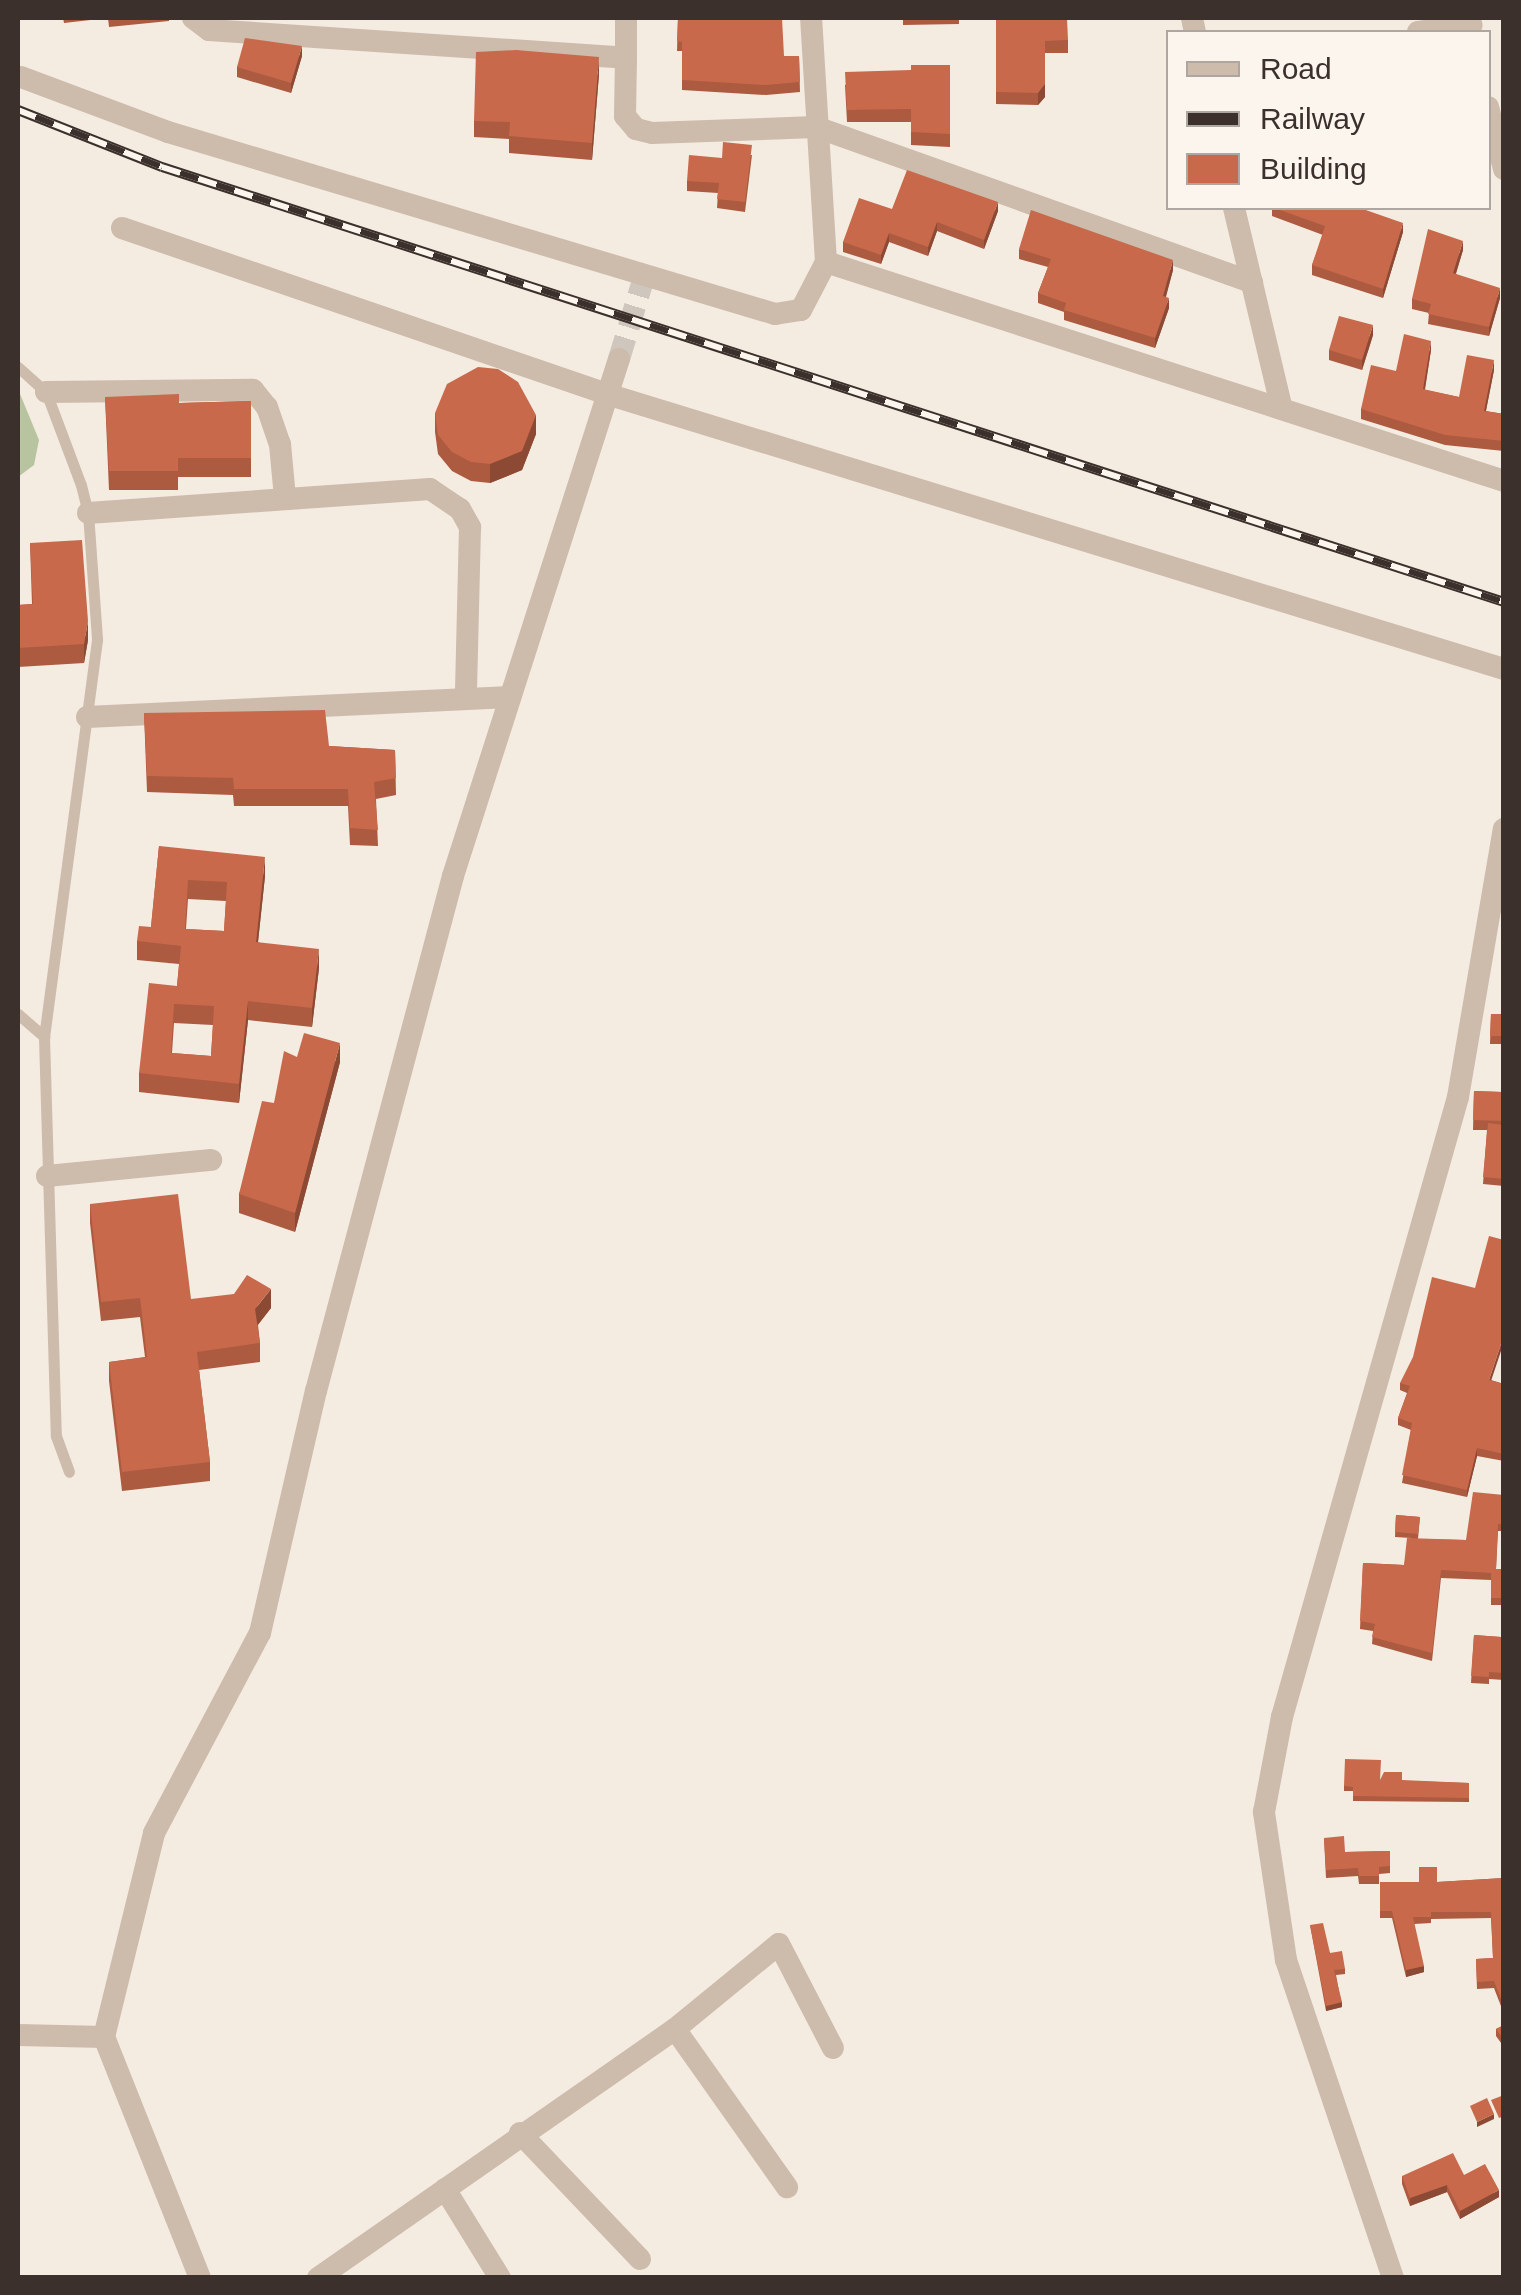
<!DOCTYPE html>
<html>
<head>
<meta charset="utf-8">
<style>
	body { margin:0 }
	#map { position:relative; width:1521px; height:2295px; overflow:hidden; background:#f4ebe1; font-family:Arial,sans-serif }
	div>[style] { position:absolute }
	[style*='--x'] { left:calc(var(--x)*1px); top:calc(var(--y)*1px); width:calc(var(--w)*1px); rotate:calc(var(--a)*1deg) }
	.green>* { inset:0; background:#b8c4a0 }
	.minor-tunnel>* { height:22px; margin-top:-11px; transform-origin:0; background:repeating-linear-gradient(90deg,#cfc6bd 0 22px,transparent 0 33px) }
	.service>* { height:11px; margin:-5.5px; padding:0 5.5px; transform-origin:5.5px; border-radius:5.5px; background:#cdbbac }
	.minor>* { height:22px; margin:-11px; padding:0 11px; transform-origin:11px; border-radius:11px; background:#cdbbac }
	.rail>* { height:10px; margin-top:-5px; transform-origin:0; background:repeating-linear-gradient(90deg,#fbf5ee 0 19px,#3b302b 0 38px); box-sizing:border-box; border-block:2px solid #3b302b }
	.wall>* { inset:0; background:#ac5a40 }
	.shaded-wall>* { inset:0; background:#8c4a34 }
	.building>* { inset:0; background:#c8694b }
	span { translate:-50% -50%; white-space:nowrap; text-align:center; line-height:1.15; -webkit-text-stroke:8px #fbf5ee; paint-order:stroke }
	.frame { position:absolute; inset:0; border:20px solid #3b302b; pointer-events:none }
	.legend { position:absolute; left:1166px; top:30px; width:325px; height:180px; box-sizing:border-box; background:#fbf5ee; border:2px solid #aea6a0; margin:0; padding:12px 18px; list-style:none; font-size:30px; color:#3b302b }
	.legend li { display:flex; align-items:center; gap:20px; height:50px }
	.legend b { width:50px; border:2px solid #aea6a0 }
</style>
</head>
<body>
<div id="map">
	<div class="green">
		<div style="clip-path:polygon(18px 389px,39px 440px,34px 465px,18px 477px)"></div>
	</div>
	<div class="minor-tunnel">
		<div style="--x:619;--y:359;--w:89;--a:-73"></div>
	</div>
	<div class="service">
		<div style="--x:18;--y:367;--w:38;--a:42"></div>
		<div style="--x:46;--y:392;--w:99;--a:69.4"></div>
		<div style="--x:81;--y:485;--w:29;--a:76"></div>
		<div style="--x:88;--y:513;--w:127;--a:85.9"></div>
		<div style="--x:97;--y:640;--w:401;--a:97.6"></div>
		<div style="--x:44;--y:1037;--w:399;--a:88.3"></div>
		<div style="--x:56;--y:1436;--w:38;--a:70"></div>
		<div style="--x:18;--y:1014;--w:35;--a:41"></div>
	</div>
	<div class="minor">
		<div style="--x:193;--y:18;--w:20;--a:37"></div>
		<div style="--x:209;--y:30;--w:418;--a:3.8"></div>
		<div style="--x:626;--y:58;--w:58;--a:91"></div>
		<div style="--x:625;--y:116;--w:17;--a:50"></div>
		<div style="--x:636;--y:129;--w:16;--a:14"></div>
		<div style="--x:652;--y:133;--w:164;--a:-2.1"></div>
		<div style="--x:816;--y:127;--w:463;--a:19.6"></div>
		<div style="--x:1192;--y:18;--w:14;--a:78"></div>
		<div style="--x:1418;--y:32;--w:54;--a:-7.4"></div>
		<div style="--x:626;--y:58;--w:40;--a:-90"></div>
		<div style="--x:21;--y:77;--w:157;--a:20.5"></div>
		<div style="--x:168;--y:132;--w:634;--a:16.69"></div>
		<div style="--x:775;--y:314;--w:26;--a:-9"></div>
		<div style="--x:801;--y:310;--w:54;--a:-62.5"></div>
		<div style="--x:826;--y:262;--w:244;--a:-93.5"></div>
		<div style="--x:1488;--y:107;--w:64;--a:75.5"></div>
		<div style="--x:1234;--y:208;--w:203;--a:76.6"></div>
		<div style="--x:122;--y:228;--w:516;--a:18.89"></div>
		<div style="--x:610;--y:395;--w:935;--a:17.04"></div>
		<div style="--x:826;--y:262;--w:712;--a:17.9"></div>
		<div style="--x:46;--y:392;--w:207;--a:-0.6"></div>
		<div style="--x:253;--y:390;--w:22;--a:51"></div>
		<div style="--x:267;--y:407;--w:39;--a:71"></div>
		<div style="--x:280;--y:444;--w:54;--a:84.7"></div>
		<div style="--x:88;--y:513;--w:343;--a:-4"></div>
		<div style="--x:430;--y:489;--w:36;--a:34"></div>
		<div style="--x:460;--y:509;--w:21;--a:61"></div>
		<div style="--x:470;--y:527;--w:169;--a:91.4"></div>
		<div style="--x:87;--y:717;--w:424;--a:-2.7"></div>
		<div style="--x:47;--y:1176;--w:165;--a:-5.6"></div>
		<div style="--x:675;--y:2029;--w:194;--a:54.7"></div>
		<div style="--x:18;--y:2035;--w:86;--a:1.3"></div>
		<div style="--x:520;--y:2133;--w:174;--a:46.4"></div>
		<div style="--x:445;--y:2189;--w:105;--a:58.3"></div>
		<div style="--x:200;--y:2278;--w:259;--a:-111.7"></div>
		<div style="--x:104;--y:2037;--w:210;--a:-76.2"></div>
		<div style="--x:154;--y:1833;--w:226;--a:-62.1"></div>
		<div style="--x:260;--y:1633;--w:248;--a:-77"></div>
		<div style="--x:316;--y:1391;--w:533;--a:-75.1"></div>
		<div style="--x:453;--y:876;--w:543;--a:-72.2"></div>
		<div style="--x:318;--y:2278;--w:435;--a:-34.9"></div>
		<div style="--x:675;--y:2029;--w:134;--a:-39.3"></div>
		<div style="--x:779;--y:1944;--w:117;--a:62.6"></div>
		<div style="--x:1393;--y:2278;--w:336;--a:-108.6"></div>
		<div style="--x:1286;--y:1960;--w:150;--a:-98.5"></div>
		<div style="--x:1264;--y:1812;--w:97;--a:-79.3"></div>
		<div style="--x:1282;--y:1717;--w:644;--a:-74.15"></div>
		<div style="--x:1458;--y:1097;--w:272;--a:-80.3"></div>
	</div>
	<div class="rail">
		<div style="--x:18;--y:110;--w:155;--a:21.6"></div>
		<div style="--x:162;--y:167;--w:1411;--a:17.96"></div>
	</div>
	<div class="wall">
		<div style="clip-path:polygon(63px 18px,169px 18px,169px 21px,109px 27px,108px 18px,64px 23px)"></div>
		<div style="clip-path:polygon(678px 18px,784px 56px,799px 56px,800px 92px,766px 95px,682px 90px,682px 51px,677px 51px)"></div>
		<div style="clip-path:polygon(903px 18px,959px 18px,959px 24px,903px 25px)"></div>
		<div style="clip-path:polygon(996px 18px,1068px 40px,1068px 53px,1045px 53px,1045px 97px,1038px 105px,996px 104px)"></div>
		<div style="clip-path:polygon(302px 56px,291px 93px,237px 77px,237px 67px)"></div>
		<div style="clip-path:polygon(950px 65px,950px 147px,911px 145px,911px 122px,847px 122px,845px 85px,911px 70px)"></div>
		<div style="clip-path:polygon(599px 74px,592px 160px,509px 153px,509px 139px,474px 137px,474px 121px)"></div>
		<div style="clip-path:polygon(752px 155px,745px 212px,717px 208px,718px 193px,687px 191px,687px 181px,722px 158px)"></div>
		<div style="clip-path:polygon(1272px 208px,1360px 208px,1403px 232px,1383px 298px,1312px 275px,1312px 265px,1323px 235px,1272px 216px)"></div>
		<div style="clip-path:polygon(892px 209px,998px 211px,984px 249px,937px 231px,928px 256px,889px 242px,881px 264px,843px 252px,843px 242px)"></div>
		<div style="clip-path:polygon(1019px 249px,1173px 270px,1166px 297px,1169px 308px,1155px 348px,1064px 320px,1064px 312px,1038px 303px,1038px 293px,1048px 267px,1019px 259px)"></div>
		<div style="clip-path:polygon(1463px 250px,1456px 274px,1500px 298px,1489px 336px,1428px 324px,1429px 313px,1412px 309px,1412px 299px)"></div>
		<div style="clip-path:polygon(1373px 335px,1362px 370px,1329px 360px,1329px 350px)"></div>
		<div style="clip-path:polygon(1431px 350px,1425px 390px,1459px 397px,1494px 370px,1486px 411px,1504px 414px,1504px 451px,1445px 445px,1361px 419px,1361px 409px,1396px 371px)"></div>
		<div style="clip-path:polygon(105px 397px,179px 403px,251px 401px,251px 477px,178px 477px,178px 490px,109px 490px)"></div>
		<div style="clip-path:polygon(435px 413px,536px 434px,522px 470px,490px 483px,471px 481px,452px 471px,438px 454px,435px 432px)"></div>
		<div style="clip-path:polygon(30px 543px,88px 640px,84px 663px,18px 667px,18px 605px,32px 604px)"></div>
		<div style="clip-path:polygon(144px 713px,329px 746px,395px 750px,396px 795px,376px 799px,378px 846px,350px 845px,348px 806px,234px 806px,233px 795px,147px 792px)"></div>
		<div style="clip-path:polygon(evenodd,159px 846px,265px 876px,258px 942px,319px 968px,312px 1027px,248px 1020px,239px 1103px,139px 1092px,139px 1073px,177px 986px,179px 964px,137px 960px,137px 941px,151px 927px,159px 846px,188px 899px,226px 901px,224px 931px,186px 929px,188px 899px,159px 846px,174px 1023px,213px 1025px,211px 1056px,172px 1053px,174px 1023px)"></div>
		<div style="clip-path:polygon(1491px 1014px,1504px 1014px,1504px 1044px,1490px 1044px)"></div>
		<div style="clip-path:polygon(297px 1057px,340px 1062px,295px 1232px,239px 1213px,239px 1194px,274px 1103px)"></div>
		<div style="clip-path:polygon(1474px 1091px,1502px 1092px,1504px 1186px,1483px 1184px,1487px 1130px,1473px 1130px)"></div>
		<div style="clip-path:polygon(90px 1204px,191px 1299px,271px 1308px,258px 1325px,260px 1343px,260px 1362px,199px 1370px,210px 1462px,210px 1481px,122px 1491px,109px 1381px,109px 1362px,145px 1357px,140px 1317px,101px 1321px,90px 1223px)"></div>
		<div style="clip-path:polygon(1491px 1380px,1504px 1384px,1504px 1461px,1477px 1456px,1467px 1497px,1402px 1483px,1411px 1430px,1398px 1425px,1398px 1418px,1407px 1393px,1400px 1390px,1400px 1383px)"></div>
		<div style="clip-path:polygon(1504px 1495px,1504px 1531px,1498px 1531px,1496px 1569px,1504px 1569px,1504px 1605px,1491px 1605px,1491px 1580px,1441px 1578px,1432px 1661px,1372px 1644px,1373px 1631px,1360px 1629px,1363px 1563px,1404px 1565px,1411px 1538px,1395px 1537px,1396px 1515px,1420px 1517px,1418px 1539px,1466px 1540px)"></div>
		<div style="clip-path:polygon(1504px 1610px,1504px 1680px,1489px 1679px,1489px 1684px,1471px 1683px,1474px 1635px,1501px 1637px)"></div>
		<div style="clip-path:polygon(1380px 1780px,1469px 1783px,1469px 1802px,1353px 1801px,1353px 1791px,1344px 1791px,1344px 1786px)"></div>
		<div style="clip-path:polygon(1324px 1838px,1345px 1852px,1390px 1851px,1390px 1873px,1379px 1874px,1379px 1884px,1359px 1884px,1358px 1876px,1326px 1878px)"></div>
		<div style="clip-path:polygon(1504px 1878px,1504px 2014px,1494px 1988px,1477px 1989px,1476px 1959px,1493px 1958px,1491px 1918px,1431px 1919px,1431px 1923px,1414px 1924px,1424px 1972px,1406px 1977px,1392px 1918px,1380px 1918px,1380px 1882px,1437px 1882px)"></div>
		<div style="clip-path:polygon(1310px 1925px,1330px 1953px,1345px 1969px,1345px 1974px,1336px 1975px,1342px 2007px,1326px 2011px)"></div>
		<div style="clip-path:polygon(1504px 2025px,1504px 2047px,1496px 2036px,1496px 2029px)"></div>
		<div style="clip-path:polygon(1464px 2175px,1499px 2197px,1460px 2219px,1447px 2192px,1410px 2206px,1402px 2184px,1402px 2176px)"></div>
	</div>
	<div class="shaded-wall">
		<div style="clip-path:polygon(1045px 41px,1045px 97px,1038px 105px,1038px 93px)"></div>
		<div style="clip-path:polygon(302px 46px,302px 56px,291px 93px,291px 83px)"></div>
		<div style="clip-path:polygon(599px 57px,599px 74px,592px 160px,592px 143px)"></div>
		<div style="clip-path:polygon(998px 202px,998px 211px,984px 249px,984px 240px)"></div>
		<div style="clip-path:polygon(937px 222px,937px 231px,928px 256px,928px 247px)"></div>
		<div style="clip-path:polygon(1403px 223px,1403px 232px,1383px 298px,1383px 289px)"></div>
		<div style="clip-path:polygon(889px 233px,889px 242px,881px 264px,881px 255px)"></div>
		<div style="clip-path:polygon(1463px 241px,1463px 250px,1453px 282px,1453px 273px)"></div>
		<div style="clip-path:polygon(1173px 260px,1173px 270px,1163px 306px,1163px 296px)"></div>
		<div style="clip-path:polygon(1500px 288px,1500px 298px,1489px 336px,1489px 327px)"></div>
		<div style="clip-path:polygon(1169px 298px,1169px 308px,1155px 348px,1155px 338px)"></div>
		<div style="clip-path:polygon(1373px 325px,1373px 335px,1362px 370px,1362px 360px)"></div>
		<div style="clip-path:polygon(1431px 341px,1431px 350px,1423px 399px,1423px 389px)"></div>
		<div style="clip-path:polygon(1494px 360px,1494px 370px,1484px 420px,1484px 411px)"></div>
		<div style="clip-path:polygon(536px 415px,536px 434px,522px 470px,490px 483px,490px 464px)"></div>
		<div style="clip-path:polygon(88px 621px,88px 640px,84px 663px,84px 644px)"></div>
		<div style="clip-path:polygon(265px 857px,265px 876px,256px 961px,256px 942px)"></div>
		<div style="clip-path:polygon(319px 949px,319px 968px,312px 1027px,312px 1008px)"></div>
		<div style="clip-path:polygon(248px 1001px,248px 1020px,239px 1103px,239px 1084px)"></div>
		<div style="clip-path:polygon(340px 1043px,340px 1062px,295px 1232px,295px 1213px)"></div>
		<div style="clip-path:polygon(271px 1289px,271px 1308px,255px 1328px,255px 1309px)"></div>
		<div style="clip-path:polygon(1504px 1335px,1504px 1342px,1489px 1387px,1489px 1380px)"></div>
		<div style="clip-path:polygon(1477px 1448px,1477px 1456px,1467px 1497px,1467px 1490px)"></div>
		<div style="clip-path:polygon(1424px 1966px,1424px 1972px,1406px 1977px,1406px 1970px)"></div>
		<div style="clip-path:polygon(1342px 2002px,1342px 2007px,1326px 2011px,1326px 2006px)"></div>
		<div style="clip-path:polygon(1494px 2114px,1494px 2119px,1477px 2127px,1477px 2122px)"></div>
		<div style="clip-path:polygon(1447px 2185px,1447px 2192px,1410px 2206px,1410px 2198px)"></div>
		<div style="clip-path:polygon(1499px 2190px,1499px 2197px,1460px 2219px,1460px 2211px)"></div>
	</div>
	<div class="building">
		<div style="clip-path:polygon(678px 18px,782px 18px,784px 56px,799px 56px,800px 82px,766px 85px,682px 80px,682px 42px,677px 41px)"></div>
		<div style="clip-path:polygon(996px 18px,1067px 18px,1068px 40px,1045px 41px,1045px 84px,1038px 93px,996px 92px)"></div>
		<div style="clip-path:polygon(245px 38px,302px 46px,291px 83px,237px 67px)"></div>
		<div style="clip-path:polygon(516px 50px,599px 57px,592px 143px,509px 136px,510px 122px,474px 121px,476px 52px)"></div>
		<div style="clip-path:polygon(911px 65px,950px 65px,950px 134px,911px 132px,911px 109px,847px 110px,845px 72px,911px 70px)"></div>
		<div style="clip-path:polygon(723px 142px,752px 145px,745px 202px,717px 199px,719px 183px,687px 181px,689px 155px,722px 158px)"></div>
		<div style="clip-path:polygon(907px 170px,998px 202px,984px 240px,937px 222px,928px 247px,889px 233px,881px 255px,843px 242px,859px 198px,892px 209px)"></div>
		<div style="clip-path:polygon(1274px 208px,1360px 208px,1403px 223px,1383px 289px,1312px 265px,1325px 226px)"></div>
		<div style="clip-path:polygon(1031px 210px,1173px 260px,1163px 296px,1169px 298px,1155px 338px,1064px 310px,1066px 303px,1038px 293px,1051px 259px,1019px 249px)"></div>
		<div style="clip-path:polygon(1428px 229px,1463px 241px,1453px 273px,1500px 288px,1489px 327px,1428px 314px,1431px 304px,1412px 299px)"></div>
		<div style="clip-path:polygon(1339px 316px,1373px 325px,1362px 360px,1329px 350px)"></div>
		<div style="clip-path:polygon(1404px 334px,1431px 341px,1423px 389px,1459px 397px,1467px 355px,1494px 360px,1484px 411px,1504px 414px,1504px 441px,1445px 435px,1361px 409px,1371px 365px,1396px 371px)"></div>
		<div style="clip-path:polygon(478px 367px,498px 369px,518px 382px,536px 415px,522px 451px,490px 464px,471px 462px,452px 452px,438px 435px,435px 413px,447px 384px)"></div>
		<div style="clip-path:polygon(179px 394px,179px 403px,251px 401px,251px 458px,178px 458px,178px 471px,109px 471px,105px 397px)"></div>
		<div style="clip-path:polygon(82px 540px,88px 621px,84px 644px,18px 648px,18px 605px,33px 604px,30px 543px)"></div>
		<div style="clip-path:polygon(325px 710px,329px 746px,395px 750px,396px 778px,374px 782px,378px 830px,350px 828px,348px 789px,234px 789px,233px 778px,147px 776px,144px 713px)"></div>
		<div style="clip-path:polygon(evenodd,159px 846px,265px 857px,256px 942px,319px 949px,312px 1008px,248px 1001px,239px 1084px,139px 1073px,149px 983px,177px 986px,181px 946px,137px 941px,139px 926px,151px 927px,159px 846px,188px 880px,227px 882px,224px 931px,185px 929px,188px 880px,159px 846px,174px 1004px,214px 1006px,211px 1056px,171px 1053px,174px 1004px)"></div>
		<div style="clip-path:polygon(1491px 1014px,1504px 1014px,1504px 1036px,1490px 1036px)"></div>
		<div style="clip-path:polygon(304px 1033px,340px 1043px,295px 1213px,239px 1194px,262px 1101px,274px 1103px,284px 1051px,297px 1057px)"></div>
		<div style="clip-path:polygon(1474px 1091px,1502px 1092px,1502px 1121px,1473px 1120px)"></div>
		<div style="clip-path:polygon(1488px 1123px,1504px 1125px,1504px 1179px,1483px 1177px)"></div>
		<div style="clip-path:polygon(178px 1194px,191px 1299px,234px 1294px,247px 1275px,271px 1289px,255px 1309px,260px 1343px,197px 1352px,210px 1462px,122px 1472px,109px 1362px,147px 1357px,140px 1298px,101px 1302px,90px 1204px)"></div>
		<div style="clip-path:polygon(1489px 1236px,1504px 1240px,1504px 1335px,1489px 1380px,1504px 1384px,1504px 1454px,1477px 1448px,1467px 1490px,1402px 1475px,1412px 1423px,1398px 1418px,1410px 1386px,1400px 1383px,1413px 1357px,1432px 1277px,1475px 1288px)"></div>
		<div style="clip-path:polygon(1473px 1492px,1504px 1495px,1504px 1524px,1498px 1524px,1496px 1569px,1504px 1569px,1504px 1598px,1491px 1598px,1491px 1573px,1441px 1570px,1432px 1653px,1372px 1637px,1375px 1624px,1360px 1621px,1363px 1563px,1404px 1565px,1407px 1538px,1466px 1540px)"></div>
		<div style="clip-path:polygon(1396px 1515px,1420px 1517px,1418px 1534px,1395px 1532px)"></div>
		<div style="clip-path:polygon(1504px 1610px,1504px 1673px,1489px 1672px,1489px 1677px,1471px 1676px,1474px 1635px,1501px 1637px)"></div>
		<div style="clip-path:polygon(1345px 1759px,1381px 1760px,1380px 1780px,1384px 1772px,1402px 1772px,1402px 1780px,1469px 1783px,1469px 1798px,1353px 1796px,1353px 1787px,1344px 1786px)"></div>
		<div style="clip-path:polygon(1344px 1836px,1345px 1852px,1390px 1851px,1390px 1866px,1379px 1867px,1379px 1876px,1359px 1876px,1358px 1868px,1326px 1870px,1324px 1838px)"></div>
		<div style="clip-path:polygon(1419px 1867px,1437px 1867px,1437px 1882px,1504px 1878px,1504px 2007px,1494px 1981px,1477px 1982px,1476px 1959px,1493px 1958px,1491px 1912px,1431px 1912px,1431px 1917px,1413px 1917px,1424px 1966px,1406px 1970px,1392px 1911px,1380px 1911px,1380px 1882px,1419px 1882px)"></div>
		<div style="clip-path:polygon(1323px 1923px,1330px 1953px,1342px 1951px,1345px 1969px,1334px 1970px,1342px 2002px,1326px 2006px,1310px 1925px)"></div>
		<div style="clip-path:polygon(1504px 2025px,1504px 2040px,1496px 2029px)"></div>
		<div style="clip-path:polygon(1504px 2095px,1504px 2116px,1499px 2118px,1491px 2100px)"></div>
		<div style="clip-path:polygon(1487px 2098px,1494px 2114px,1477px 2122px,1470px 2106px)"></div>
		<div style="clip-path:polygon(1453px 2153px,1464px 2175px,1485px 2164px,1499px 2190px,1460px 2211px,1447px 2185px,1410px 2198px,1402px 2176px)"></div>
	</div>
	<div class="frame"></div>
	<ul class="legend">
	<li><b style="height:12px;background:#cdbbac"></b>Road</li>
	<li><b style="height:12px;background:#3b302b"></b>Railway</li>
	<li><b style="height:28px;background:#c8694b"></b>Building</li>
	</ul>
</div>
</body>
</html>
